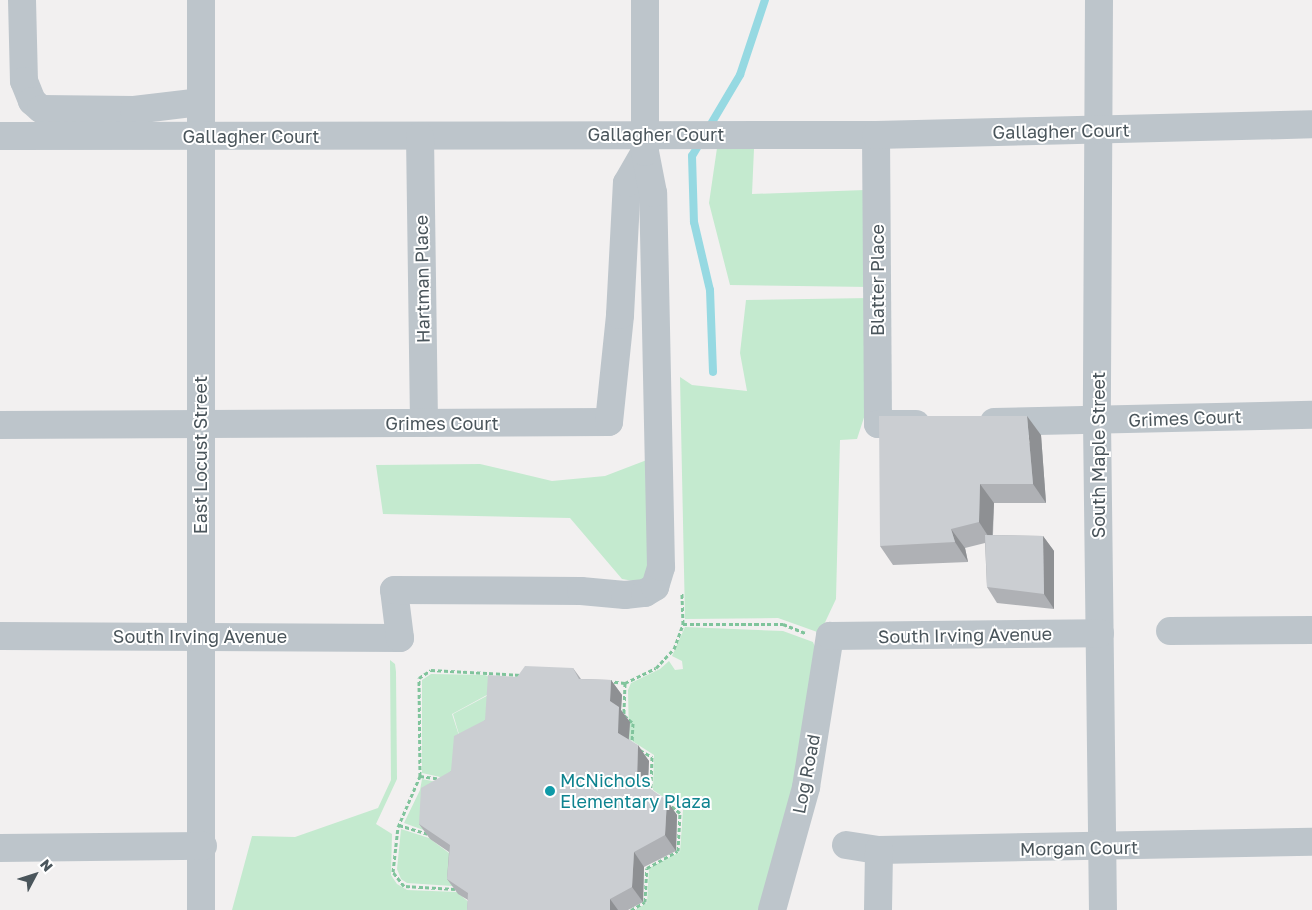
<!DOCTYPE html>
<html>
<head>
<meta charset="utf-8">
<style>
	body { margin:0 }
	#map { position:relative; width:1312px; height:910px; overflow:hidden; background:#f2f0f0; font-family:"Golos Text",sans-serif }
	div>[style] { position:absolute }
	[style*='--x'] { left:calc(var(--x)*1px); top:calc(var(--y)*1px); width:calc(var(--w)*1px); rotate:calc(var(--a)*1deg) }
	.green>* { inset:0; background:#c4eacf }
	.stream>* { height:8px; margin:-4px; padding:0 4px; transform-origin:4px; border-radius:4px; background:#96d9e2 }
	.path>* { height:3px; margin-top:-1.5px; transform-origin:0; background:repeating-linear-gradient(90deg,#80c49c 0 4px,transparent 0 6.5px) }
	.minor>* { height:28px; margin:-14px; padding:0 14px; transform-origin:14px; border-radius:14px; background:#bdc5cb }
	.wall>* { inset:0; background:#afb1b5 }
	.shaded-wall>* { inset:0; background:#8e9093 }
	.building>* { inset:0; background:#cbced2 }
	.dots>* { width:14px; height:14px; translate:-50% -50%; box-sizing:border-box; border:2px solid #fff; border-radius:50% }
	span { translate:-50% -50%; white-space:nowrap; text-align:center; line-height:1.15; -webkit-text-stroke:4px #fff; paint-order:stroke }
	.street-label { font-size:18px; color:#4a555b }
	.culture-label { font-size:18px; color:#0d838f }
	.left { translate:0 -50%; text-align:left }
	.north { position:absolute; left:10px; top:850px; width:50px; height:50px; -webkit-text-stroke:4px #fff; paint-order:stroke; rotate:50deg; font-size:14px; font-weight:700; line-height:20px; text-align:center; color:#4a555b }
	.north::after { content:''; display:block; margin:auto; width:18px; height:22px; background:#4a555b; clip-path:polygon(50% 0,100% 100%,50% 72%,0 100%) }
</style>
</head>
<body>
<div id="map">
	<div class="green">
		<div style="clip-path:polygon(717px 148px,754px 149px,752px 194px,865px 190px,870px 287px,730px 285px,709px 203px)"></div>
		<div style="clip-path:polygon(869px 298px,870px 399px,857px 439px,840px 440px,836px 599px,820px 633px,778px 618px,685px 619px,680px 377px,692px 385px,747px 391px,740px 353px,746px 300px)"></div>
		<div style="clip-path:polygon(652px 458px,651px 574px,639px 582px,622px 579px,570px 518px,383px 514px,376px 465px,480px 464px,552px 481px,605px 476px)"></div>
		<div style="clip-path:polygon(685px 627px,783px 631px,813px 642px,822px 665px,769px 910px,635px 910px,647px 903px,649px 868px,680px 852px,683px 810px,653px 790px,654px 755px,629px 739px,628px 690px,631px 683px,660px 669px,669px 661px,675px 670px,683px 669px,682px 661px,672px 656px)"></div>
		<div style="clip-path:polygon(390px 660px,395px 664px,396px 672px,397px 779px,376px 824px,392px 834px,391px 875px,397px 884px,407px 890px,457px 892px,478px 910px,232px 910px,252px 836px,295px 837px,378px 808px,391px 780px)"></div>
		<div style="clip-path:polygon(431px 674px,485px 675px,492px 678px,496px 690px,452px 714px,463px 748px,453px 714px,496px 691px,495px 734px,449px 779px,422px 773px,422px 680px)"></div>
		<div style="clip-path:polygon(422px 779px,437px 782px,429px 832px,404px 823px,420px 790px)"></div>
		<div style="clip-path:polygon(401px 829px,429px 838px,453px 856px,452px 886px,407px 883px,401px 879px,397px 869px)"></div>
	</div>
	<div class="stream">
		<div style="--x:708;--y:129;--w:63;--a:-59.3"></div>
		<div style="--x:740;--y:75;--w:79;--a:-71.6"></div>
		<div style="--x:701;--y:141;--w:17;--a:121"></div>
		<div style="--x:692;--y:156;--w:66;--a:88.3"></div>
		<div style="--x:694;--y:222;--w:70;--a:76.8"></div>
		<div style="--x:710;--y:290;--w:82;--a:87.9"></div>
	</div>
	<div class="path">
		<div style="--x:683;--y:624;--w:100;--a:0"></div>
		<div style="--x:783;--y:624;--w:24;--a:22"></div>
		<div style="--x:608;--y:681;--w:17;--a:7"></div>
		<div style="--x:625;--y:683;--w:34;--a:-26"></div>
		<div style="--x:656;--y:668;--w:26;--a:-47"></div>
		<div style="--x:674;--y:649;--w:27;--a:-70"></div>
		<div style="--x:683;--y:624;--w:32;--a:-92"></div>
		<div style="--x:625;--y:683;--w:32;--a:92"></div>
		<div style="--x:624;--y:715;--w:12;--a:42"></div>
		<div style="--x:633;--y:723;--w:20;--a:93"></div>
		<div style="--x:640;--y:750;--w:14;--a:30"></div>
		<div style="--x:652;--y:757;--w:35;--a:92"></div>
		<div style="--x:420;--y:776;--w:22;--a:8"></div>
		<div style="--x:399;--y:825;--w:31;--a:17"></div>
		<div style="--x:456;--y:886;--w:3;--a:108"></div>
		<div style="--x:455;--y:889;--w:51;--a:-176.6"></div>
		<div style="--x:404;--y:886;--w:18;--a:-128"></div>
		<div style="--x:393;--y:872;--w:45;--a:-83.7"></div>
		<div style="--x:398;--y:827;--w:56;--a:-66.7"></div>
		<div style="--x:420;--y:776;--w:98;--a:-90.6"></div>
		<div style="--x:419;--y:678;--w:14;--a:-34"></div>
		<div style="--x:431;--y:670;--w:91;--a:3.1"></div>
		<div style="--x:631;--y:910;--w:16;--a:-30"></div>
		<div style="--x:645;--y:902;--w:34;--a:-87"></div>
		<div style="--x:647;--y:868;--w:35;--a:-29"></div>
		<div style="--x:678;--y:851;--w:38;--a:-87"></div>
		<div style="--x:680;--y:813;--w:13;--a:-141"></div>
	</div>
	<div class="minor">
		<div style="--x:22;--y:0;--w:81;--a:88.6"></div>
		<div style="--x:24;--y:81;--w:22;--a:68"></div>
		<div style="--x:32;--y:101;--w:12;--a:42"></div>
		<div style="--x:41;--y:109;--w:93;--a:0.6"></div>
		<div style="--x:134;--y:110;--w:66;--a:-6.9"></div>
		<div style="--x:201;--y:0;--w:910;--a:90"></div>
		<div style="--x:1099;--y:0;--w:421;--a:90.3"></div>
		<div style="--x:1097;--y:421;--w:489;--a:89.3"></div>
		<div style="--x:876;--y:135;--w:289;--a:89.6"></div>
		<div style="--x:878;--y:424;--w:38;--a:0"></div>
		<div style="--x:0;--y:136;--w:876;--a:-0.07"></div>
		<div style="--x:876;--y:135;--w:436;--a:-1.4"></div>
		<div style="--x:420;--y:136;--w:287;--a:89.2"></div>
		<div style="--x:994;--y:422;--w:318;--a:-1.3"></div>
		<div style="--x:0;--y:425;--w:609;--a:-0.28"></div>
		<div style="--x:609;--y:422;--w:108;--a:-84.1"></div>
		<div style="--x:620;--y:315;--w:132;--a:-87"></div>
		<div style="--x:627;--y:183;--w:36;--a:-60"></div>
		<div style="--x:1170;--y:631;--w:142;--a:-0.4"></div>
		<div style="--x:0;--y:636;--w:400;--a:0.3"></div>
		<div style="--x:400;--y:638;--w:48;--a:-97.1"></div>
		<div style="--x:394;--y:590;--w:187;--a:0.3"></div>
		<div style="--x:581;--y:591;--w:44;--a:5.2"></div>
		<div style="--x:625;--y:595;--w:20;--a:-6"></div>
		<div style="--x:645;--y:593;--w:12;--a:-31"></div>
		<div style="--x:655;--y:587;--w:21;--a:-73"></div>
		<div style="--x:661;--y:567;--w:374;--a:-91.2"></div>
		<div style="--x:653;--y:193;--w:42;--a:-101"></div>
		<div style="--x:645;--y:152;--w:152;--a:-90"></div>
		<div style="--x:846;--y:845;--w:33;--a:9"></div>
		<div style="--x:879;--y:850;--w:433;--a:-1.1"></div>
		<div style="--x:0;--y:848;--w:203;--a:-0.6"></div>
		<div style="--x:772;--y:910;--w:128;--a:-74.5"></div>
		<div style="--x:806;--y:787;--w:153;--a:-81"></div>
		<div style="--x:830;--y:636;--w:270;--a:-0.6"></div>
		<div style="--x:878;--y:910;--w:60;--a:-89"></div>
	</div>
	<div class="wall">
		<div style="clip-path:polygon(1041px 435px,1046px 503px,994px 503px,993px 535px,1043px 536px,1054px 551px,1054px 609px,997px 603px,987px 587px,985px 543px,965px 548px,968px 562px,893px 565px,880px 546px)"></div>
		<div style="clip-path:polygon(573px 668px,581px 679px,611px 680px,622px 695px,621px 710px,630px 722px,629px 739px,649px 761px,648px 787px,677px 815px,676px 851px,644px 867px,643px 902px,628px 910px,467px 910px,468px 900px,458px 894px,447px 879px,449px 852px,430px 839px,419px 824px,451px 771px,485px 720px)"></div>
	</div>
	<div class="shaded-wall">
		<div style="clip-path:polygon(1027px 416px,1041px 435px,1046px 503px,1033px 484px)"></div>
		<div style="clip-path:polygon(980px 484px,994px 503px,992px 542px,979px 522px)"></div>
		<div style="clip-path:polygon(951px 529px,965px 548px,968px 562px,955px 542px)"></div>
		<div style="clip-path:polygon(1043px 536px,1054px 551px,1054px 609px,1044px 594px)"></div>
		<div style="clip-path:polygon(611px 680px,622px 695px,621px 710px,630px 722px,628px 748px,618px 733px,610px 701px)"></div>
		<div style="clip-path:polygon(638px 745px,649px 761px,647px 796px,637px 780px)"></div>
		<div style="clip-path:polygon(667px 800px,677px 815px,676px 851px,665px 835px)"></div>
		<div style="clip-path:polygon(634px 852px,644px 867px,643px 902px,632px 887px)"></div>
		<div style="clip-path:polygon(610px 899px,618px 910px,610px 910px)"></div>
	</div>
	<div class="building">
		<div style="clip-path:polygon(879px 416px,1027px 416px,1033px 484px,980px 484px,979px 522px,951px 529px,955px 542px,880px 546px)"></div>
		<div style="clip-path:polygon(985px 535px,1043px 536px,1044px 594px,987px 587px)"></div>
		<div style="clip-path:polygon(525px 666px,573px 668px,579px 679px,611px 680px,610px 701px,619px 707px,618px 733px,638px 745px,637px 780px,667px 800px,665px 835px,634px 852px,632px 887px,610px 899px,610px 910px,467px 910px,468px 893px,447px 879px,450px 845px,419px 824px,421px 788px,451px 771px,454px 736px,485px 720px,488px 675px,517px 677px)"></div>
	</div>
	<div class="dots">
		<div style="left:550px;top:791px;background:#0f9aa8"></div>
	</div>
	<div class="street-label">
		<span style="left:1061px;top:131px;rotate:-1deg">Gallagher Court</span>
		<span style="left:656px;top:134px">Gallagher Court</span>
		<span style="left:251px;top:136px">Gallagher Court</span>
		<span style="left:422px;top:279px;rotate:-91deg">Hartman Place</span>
		<span style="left:877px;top:280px;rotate:-90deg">Blatter Place</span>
		<span style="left:1185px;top:418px;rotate:-2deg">Grimes Court</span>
		<span style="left:442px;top:423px">Grimes Court</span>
		<span style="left:200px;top:455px;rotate:-90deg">East Locust Street</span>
		<span style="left:1098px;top:455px;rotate:-90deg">South Maple Street</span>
		<span style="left:965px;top:635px;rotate:-1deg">South Irving Avenue</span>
		<span style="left:200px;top:636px">South Irving Avenue</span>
		<span style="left:806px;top:774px;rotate:-79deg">Log Road</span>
		<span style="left:1079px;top:848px;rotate:-1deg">Morgan Court</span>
	</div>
	<div class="culture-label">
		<span class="left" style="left:560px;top:791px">McNichols<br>Elementary Plaza</span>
	</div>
	<div class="north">N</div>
</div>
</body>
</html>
